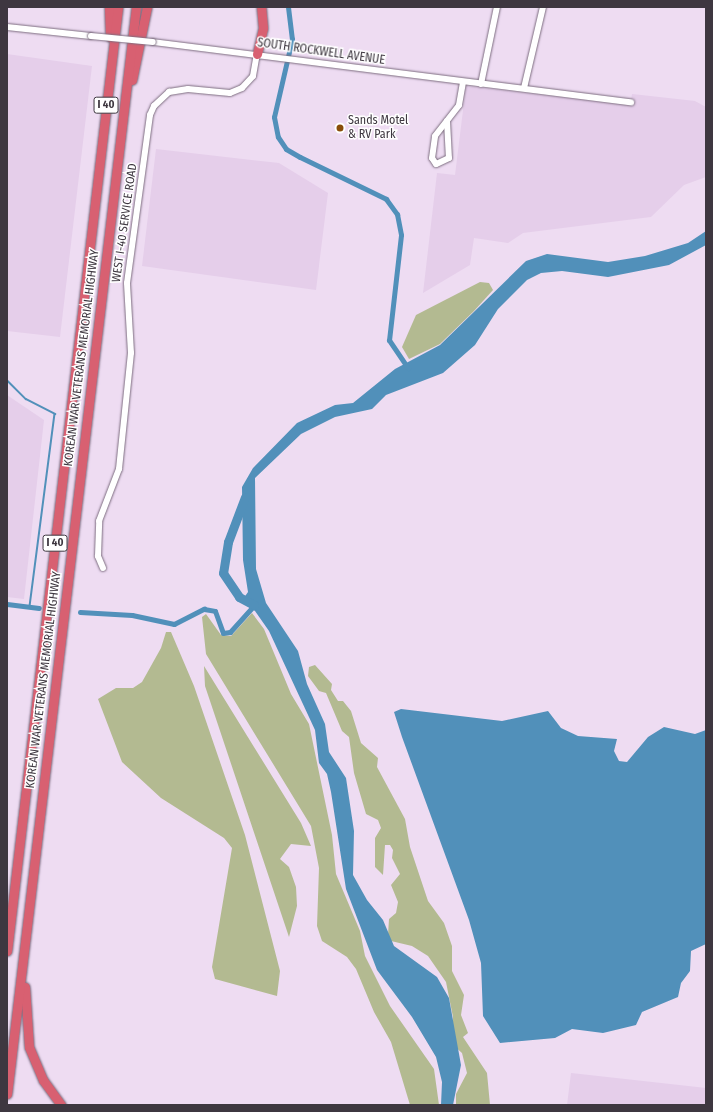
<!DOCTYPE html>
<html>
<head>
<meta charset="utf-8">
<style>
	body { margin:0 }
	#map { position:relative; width:713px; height:1112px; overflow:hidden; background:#eedcf2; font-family:"Fira Sans Condensed",sans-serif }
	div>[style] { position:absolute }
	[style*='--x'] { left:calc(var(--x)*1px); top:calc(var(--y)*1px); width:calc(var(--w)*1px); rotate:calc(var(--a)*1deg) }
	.built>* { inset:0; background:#e5ceea }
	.green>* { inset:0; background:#b3ba91 }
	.water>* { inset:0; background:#5190ba }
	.stream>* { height:1.5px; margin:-0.75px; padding:0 0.75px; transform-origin:0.75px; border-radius:0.75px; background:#5190ba }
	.canal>* { height:5px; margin:-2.5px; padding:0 2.5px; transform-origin:2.5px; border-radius:2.5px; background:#5190ba }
	.river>* { height:9px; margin:-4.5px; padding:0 4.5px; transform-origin:4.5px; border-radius:4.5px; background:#5190ba }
	.roads { filter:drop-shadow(0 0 1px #7d6d80) drop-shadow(0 0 1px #7d6d80) }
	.minor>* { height:6px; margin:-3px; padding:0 3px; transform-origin:3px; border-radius:3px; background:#fff }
	.highway>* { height:9px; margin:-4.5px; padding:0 4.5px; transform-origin:4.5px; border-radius:4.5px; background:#d86071 }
	.bridges { filter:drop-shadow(0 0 1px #7d6d80) drop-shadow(0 0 1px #7d6d80) }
	.minor-bridge>* { height:6px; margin:-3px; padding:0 3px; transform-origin:3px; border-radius:3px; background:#fff }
	.dots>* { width:11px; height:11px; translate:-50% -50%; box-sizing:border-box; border:2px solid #fff; border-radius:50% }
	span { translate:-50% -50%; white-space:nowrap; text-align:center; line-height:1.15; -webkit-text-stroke:3px #fff; paint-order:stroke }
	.shield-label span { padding:1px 3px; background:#fff; border:1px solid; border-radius:3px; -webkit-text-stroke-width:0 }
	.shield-label { font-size:11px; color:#3e3740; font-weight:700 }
	.street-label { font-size:12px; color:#3e3740 }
	.poi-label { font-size:12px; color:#3e3740 }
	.left { translate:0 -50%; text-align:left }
	.frame { position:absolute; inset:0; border:8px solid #3e3740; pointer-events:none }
</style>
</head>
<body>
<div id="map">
	<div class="built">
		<div style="clip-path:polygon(7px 54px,92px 66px,60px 337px,7px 331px)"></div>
		<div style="clip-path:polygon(466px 86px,630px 105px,632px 94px,695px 101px,706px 107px,706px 177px,684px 185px,651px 217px,523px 233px,508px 243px,474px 238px,470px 265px,423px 293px,437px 173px,455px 175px)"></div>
		<div style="clip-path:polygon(156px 149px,279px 163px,328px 193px,316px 290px,142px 266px)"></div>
		<div style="clip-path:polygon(7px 395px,44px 420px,24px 599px,7px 597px)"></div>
		<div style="clip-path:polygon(571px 1073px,706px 1088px,706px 1105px,567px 1105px)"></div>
	</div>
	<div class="green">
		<div style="clip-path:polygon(480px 282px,489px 283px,493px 290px,474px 311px,440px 344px,409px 359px,402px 347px,416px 315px)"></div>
		<div style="clip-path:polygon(252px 613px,264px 629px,291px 694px,309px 724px,332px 835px,336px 874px,360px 931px,365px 956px,390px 1006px,434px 1069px,439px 1105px,410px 1105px,391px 1042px,374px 1012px,356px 969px,347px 957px,322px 941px,317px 926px,319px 868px,311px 826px,206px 654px,202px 617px,206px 614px,221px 635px,231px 636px)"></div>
		<div style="clip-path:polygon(166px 632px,171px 632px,194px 686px,245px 835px,280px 971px,277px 996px,215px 979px,212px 967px,232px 848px,224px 838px,161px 798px,122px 762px,98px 699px,116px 688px,133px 688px,142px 682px,161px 648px)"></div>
		<div style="clip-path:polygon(315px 665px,332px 684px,331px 690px,338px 701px,343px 701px,351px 711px,361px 743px,378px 758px,377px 767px,405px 819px,410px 847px,428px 901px,444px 923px,452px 946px,452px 971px,464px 995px,461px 1015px,468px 1033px,463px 1037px,487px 1073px,490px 1105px,456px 1105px,456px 1094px,467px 1073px,462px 1053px,452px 1044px,453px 1017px,446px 982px,428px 956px,412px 946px,391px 941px,388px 935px,389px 919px,396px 913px,398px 902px,391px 885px,400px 874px,392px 858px,393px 850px,390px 845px,385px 845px,383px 875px,375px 867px,375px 838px,381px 828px,378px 820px,366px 814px,354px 773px,349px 737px,342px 731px,326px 693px,319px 691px,308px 676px,309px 667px)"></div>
		<div style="clip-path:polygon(204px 666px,301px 823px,311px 846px,291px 844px,280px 859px,289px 867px,296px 887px,297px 906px,289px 937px,205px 686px)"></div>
	</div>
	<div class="water">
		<div style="clip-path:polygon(706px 231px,706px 245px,669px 265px,608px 277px,562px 271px,541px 273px,527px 280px,498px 309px,475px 345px,443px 373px,386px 395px,372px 409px,335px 417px,301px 434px,255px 478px,256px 569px,266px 603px,298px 651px,307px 684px,325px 724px,329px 752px,346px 778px,354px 831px,353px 875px,367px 900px,383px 920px,394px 946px,437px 977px,449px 998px,461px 1065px,453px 1105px,441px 1105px,442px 1082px,436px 1057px,412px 1017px,377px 970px,346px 889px,331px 792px,327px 774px,319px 763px,315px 730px,269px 631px,255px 611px,241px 602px,248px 592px,243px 560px,242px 487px,253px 468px,297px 423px,335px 405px,353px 403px,395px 369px,440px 345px,526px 261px,547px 254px,608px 262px,645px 256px,688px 243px)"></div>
		<div style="clip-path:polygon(401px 709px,502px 721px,548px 711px,561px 728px,578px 736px,617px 739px,614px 751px,619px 761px,627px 762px,648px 737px,664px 727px,695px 734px,706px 730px,706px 944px,691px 951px,690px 971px,681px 983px,678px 997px,642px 1012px,636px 1025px,603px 1033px,572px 1029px,555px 1038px,500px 1043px,483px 1016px,481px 963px,469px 920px,402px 737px,394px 712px)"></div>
	</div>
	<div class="stream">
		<div style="--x:7;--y:380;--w:27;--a:45"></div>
		<div style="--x:26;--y:399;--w:33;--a:27"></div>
		<div style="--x:55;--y:414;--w:195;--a:97.4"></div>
	</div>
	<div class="canal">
		<div style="--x:288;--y:7;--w:32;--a:83"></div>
		<div style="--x:292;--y:39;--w:80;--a:103"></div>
		<div style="--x:274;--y:117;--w:20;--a:79"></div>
		<div style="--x:278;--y:137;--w:14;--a:56"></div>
		<div style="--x:286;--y:149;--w:16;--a:30"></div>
		<div style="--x:300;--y:157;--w:96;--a:26"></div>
		<div style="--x:386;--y:199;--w:19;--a:54"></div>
		<div style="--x:397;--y:214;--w:21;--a:79"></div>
		<div style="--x:401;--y:235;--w:106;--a:96.5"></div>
		<div style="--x:389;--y:340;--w:34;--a:56"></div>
		<div style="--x:7;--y:604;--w:32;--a:7"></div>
		<div style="--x:80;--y:612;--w:52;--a:3.3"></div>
		<div style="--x:132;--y:615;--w:43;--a:12.1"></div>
		<div style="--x:174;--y:624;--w:34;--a:-27"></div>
		<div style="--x:204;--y:609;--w:11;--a:10"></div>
		<div style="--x:215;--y:611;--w:23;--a:70"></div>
		<div style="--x:223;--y:633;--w:7;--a:-8"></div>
		<div style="--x:230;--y:632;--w:36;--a:-48"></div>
	</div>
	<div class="river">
		<div style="--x:245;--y:497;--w:48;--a:110.7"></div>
		<div style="--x:228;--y:542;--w:31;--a:99"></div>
		<div style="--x:223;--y:573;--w:29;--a:56"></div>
		<div style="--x:239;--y:597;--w:17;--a:28"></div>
	</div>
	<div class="roads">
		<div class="minor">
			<div style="--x:7;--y:27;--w:84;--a:6.1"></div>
			<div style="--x:153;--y:42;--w:482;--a:7.2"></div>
			<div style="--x:481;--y:84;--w:79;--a:-78.3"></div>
			<div style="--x:524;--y:88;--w:83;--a:-76.8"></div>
			<div style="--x:447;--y:121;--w:37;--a:87"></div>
			<div style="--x:449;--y:158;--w:14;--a:155"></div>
			<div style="--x:436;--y:164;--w:7;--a:-124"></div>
			<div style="--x:432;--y:158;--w:22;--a:-82"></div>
			<div style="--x:435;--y:136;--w:39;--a:-52"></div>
			<div style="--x:459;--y:105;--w:22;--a:-80"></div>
			<div style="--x:103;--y:568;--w:13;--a:-113"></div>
			<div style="--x:98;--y:556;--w:35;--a:-88"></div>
			<div style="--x:99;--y:521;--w:56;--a:-69"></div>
			<div style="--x:119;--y:469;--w:117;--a:-84.1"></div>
			<div style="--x:131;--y:353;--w:70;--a:-93.3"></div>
			<div style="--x:127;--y:283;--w:170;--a:-82.2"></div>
			<div style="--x:150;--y:115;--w:10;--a:-66"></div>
			<div style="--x:154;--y:106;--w:21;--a:-43"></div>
			<div style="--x:169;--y:92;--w:19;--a:-9"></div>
			<div style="--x:188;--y:89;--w:42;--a:5.4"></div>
			<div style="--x:230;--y:93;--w:13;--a:-23"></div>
			<div style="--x:242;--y:88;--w:16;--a:-47"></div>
			<div style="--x:253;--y:76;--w:22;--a:-80"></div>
		</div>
		<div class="highway">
			<div style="--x:109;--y:7;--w:30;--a:88"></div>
			<div style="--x:257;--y:54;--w:27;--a:-77"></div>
			<div style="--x:263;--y:28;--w:21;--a:-95"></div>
			<div style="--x:132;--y:80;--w:75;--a:-78.4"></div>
			<div style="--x:7;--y:951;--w:951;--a:-83.29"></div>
			<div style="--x:25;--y:987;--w:60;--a:86.2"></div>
			<div style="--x:29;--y:1047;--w:36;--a:67"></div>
			<div style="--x:43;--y:1080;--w:31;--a:54"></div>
			<div style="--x:7;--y:1094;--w:1095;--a:-83.23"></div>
		</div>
	</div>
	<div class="bridges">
		<div class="minor-bridge">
			<div style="--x:91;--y:36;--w:62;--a:5.5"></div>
		</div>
	</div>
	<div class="dots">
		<div style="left:340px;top:128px;background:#894d09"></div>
	</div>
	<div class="shield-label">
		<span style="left:106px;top:105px">I 40</span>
		<span style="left:55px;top:543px">I 40</span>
	</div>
	<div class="street-label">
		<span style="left:321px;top:52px;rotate:8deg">SOUTH ROCKWELL AVENUE</span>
		<span style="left:125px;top:223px;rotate:-82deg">WEST I-40 SERVICE ROAD</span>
		<span style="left:82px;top:358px;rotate:-83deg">KOREAN WAR VETERANS MEMORIAL HIGHWAY</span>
		<span style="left:44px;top:680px;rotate:-83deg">KOREAN WAR VETERANS MEMORIAL HIGHWAY</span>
	</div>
	<div class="poi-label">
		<span class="left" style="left:348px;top:128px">Sands Motel<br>&amp; RV Park</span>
	</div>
	<div class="frame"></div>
</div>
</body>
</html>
